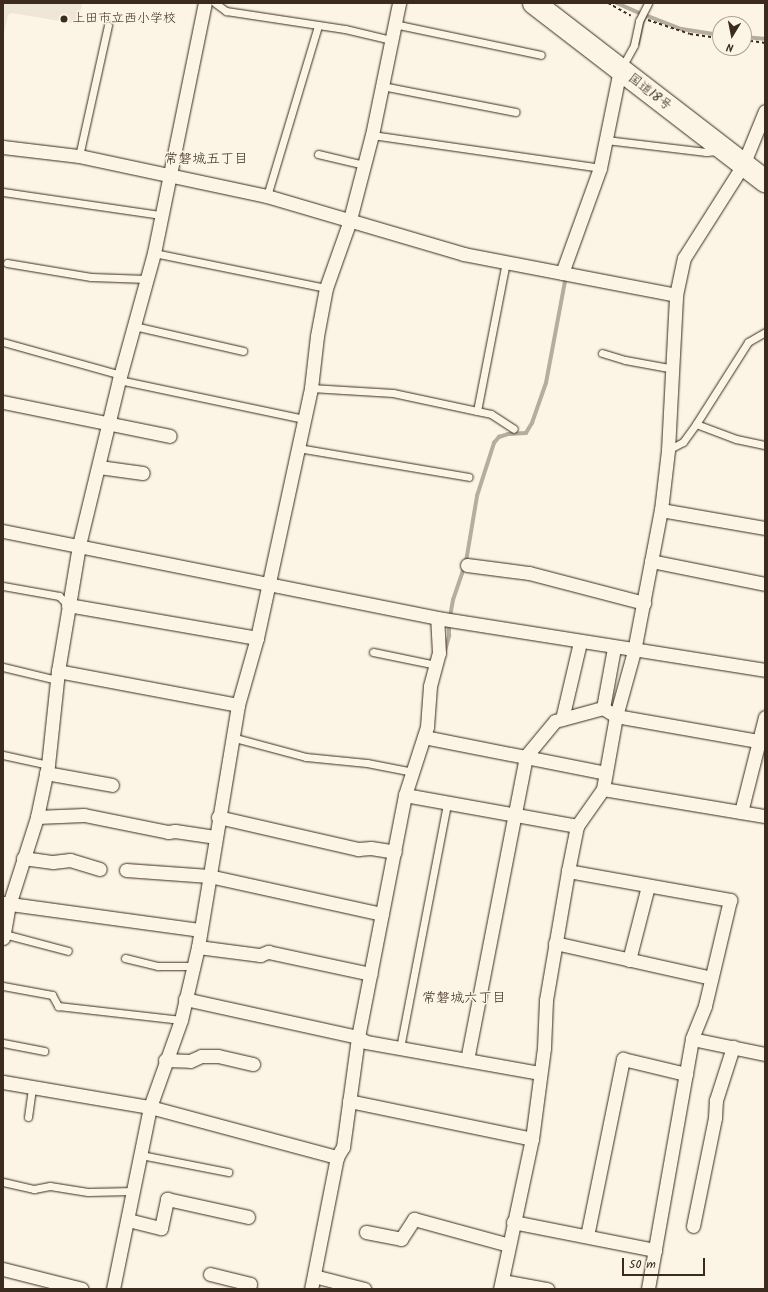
<!DOCTYPE html>
<html>
<head>
<meta charset="utf-8">
<style>
	body { margin:0 }
	#map { position:relative; width:768px; height:1292px; overflow:hidden; background:#fcf5e5; font-family:Kalam,"Klee One",sans-serif }
	div>[style] { position:absolute }
	[style*='--x'] { left:calc(var(--x)*1px); top:calc(var(--y)*1px); width:calc(var(--w)*1px); rotate:calc(var(--a)*1deg) }
	.built>* { inset:0; background:#eee6d6 }
	.stream>* { height:3.5px; margin:-1.75px; padding:0 1.75px; transform-origin:1.75px; border-radius:1.75px; background:#b7ad9e }
	.path>* { height:2px; margin-top:-1px; transform-origin:0; background:repeating-linear-gradient(90deg,#3b2a1e 0 3px,transparent 0 6px) }
	.roads { filter:drop-shadow(0 0 1px #3b2a1e) drop-shadow(0 0 1px #3b2a1e) }
	.lane>* { height:7px; margin:-3.5px; padding:0 3.5px; transform-origin:3.5px; border-radius:3.5px; background:#fcf5e5 }
	.street>* { height:13px; margin:-6.5px; padding:0 6.5px; transform-origin:6.5px; border-radius:6.5px; background:#fcf5e5 }
	.highway>* { height:22px; margin:-11px; padding:0 11px; transform-origin:11px; border-radius:11px; background:#fcf5e5 }
	.dots>* { width:11px; height:11px; translate:-50% -50%; box-sizing:border-box; border:2px solid #fcf5e5; border-radius:50% }
	span { translate:-50% -50%; white-space:nowrap; text-align:center; line-height:1.15; -webkit-text-stroke:3px #fcf5e5; paint-order:stroke }
	.poi-label { font-size:13px; color:#3b2a1e }
	.left { translate:0 -50%; text-align:left }
	.street-label { font-size:13px; color:#3b2a1e }
	.neighbourhood-label { font-size:14px; color:#3b2a1e }
	.frame { position:absolute; inset:0; border:4px solid #3b2a1e; pointer-events:none }
	.north { position:absolute; left:712px; top:16px; width:40px; height:40px; box-sizing:border-box; background:#fcf5e5; border:1px solid #afa495; border-radius:50%; rotate:190deg; font-size:11px; font-weight:700; line-height:16px; text-align:center; color:#3b2a1e }
	.north::after { content:''; display:block; margin:auto; width:14px; height:18px; background:#3b2a1e; clip-path:polygon(50% 0,100% 100%,50% 72%,0 100%) }
	.scale { position:absolute; left:622px; top:1258px; width:83px; height:18px; box-sizing:border-box; border:2px solid #3b2a1e; border-top:0; padding-left:5px; font-size:12px; line-height:14px; white-space:nowrap; color:#3b2a1e; -webkit-text-stroke:3px #fcf5e5; paint-order:stroke }
</style>
</head>
<body>
<div id="map">
	<div class="built">
		<div style="clip-path:polygon(3px 3px,82px 3px,78px 24px,11px 13px,8px 15px,3px 37px)"></div>
	</div>
	<div class="stream">
		<div style="--x:617;--y:3;--w:24;--a:24"></div>
		<div style="--x:645;--y:15;--w:40;--a:21"></div>
		<div style="--x:682;--y:29;--w:38;--a:9"></div>
		<div style="--x:744;--y:37;--w:21;--a:5"></div>
		<div style="--x:638;--y:44;--w:24;--a:-78"></div>
		<div style="--x:643;--y:21;--w:6;--a:-59"></div>
		<div style="--x:466;--y:562;--w:67;--a:-80.5"></div>
		<div style="--x:477;--y:496;--w:56;--a:-72.2"></div>
		<div style="--x:494;--y:443;--w:8;--a:-50"></div>
		<div style="--x:499;--y:437;--w:9;--a:-18"></div>
		<div style="--x:508;--y:434;--w:18;--a:-3"></div>
		<div style="--x:526;--y:433;--w:12;--a:-59"></div>
		<div style="--x:532;--y:423;--w:42;--a:-70.7"></div>
		<div style="--x:546;--y:383;--w:109;--a:-79.4"></div>
		<div style="--x:450;--y:617;--w:17;--a:-80"></div>
		<div style="--x:453;--y:600;--w:34;--a:-71"></div>
		<div style="--x:444;--y:654;--w:19;--a:-74"></div>
		<div style="--x:449;--y:636;--w:13;--a:-90"></div>
	</div>
	<div class="path">
		<div style="--x:608;--y:3;--w:26;--a:29"></div>
		<div style="--x:648;--y:20;--w:44;--a:18.4"></div>
		<div style="--x:690;--y:34;--w:30;--a:8"></div>
		<div style="--x:744;--y:40;--w:21;--a:8"></div>
	</div>
	<div class="roads">
		<div class="lane">
			<div style="--x:215;--y:3;--w:14;--a:36"></div>
			<div style="--x:226;--y:11;--w:120;--a:8.6"></div>
			<div style="--x:345;--y:29;--w:47;--a:13.4"></div>
			<div style="--x:394;--y:24;--w:150;--a:11.9"></div>
			<div style="--x:622;--y:67;--w:25;--a:-61"></div>
			<div style="--x:634;--y:45;--w:25;--a:-78"></div>
			<div style="--x:639;--y:21;--w:20;--a:-63"></div>
			<div style="--x:382;--y:86;--w:136;--a:11"></div>
			<div style="--x:372;--y:135;--w:230;--a:8.2"></div>
			<div style="--x:606;--y:140;--w:101;--a:6.8"></div>
			<div style="--x:706;--y:152;--w:12;--a:-5"></div>
			<div style="--x:318;--y:154;--w:47;--a:13.4"></div>
			<div style="--x:79;--y:156;--w:134;--a:-77.5"></div>
			<div style="--x:3;--y:192;--w:160;--a:8.3"></div>
			<div style="--x:267;--y:196;--w:177;--a:-73.3"></div>
			<div style="--x:154;--y:253;--w:176;--a:11.5"></div>
			<div style="--x:7;--y:263;--w:85;--a:9.5"></div>
			<div style="--x:91;--y:277;--w:56;--a:2"></div>
			<div style="--x:134;--y:326;--w:112;--a:12.9"></div>
			<div style="--x:3;--y:342;--w:123;--a:15.6"></div>
			<div style="--x:602;--y:353;--w:24;--a:17"></div>
			<div style="--x:625;--y:360;--w:50;--a:10.4"></div>
			<div style="--x:119;--y:380;--w:189;--a:11.9"></div>
			<div style="--x:311;--y:388;--w:82;--a:3.5"></div>
			<div style="--x:393;--y:393;--w:86;--a:12.1"></div>
			<div style="--x:477;--y:411;--w:152;--a:-79"></div>
			<div style="--x:477;--y:411;--w:14;--a:12"></div>
			<div style="--x:491;--y:414;--w:27;--a:33"></div>
			<div style="--x:696;--y:424;--w:43;--a:20.6"></div>
			<div style="--x:736;--y:439;--w:30;--a:12"></div>
			<div style="--x:298;--y:448;--w:173;--a:9.6"></div>
			<div style="--x:668;--y:450;--w:17;--a:-28"></div>
			<div style="--x:683;--y:442;--w:22;--a:-54"></div>
			<div style="--x:696;--y:424;--w:97;--a:-57.6"></div>
			<div style="--x:748;--y:342;--w:20;--a:-30"></div>
			<div style="--x:3;--y:586;--w:57;--a:10.1"></div>
			<div style="--x:59;--y:596;--w:13;--a:45"></div>
			<div style="--x:373;--y:652;--w:64;--a:11.7"></div>
			<div style="--x:3;--y:667;--w:56;--a:13.5"></div>
			<div style="--x:235;--y:738;--w:73;--a:15"></div>
			<div style="--x:306;--y:757;--w:61;--a:5.6"></div>
			<div style="--x:367;--y:763;--w:47;--a:11.1"></div>
			<div style="--x:3;--y:755;--w:46;--a:12.5"></div>
			<div style="--x:4;--y:934;--w:66;--a:14.9"></div>
			<div style="--x:125;--y:958;--w:34;--a:14"></div>
			<div style="--x:158;--y:966;--w:35;--a:0"></div>
			<div style="--x:3;--y:986;--w:50;--a:10.4"></div>
			<div style="--x:52;--y:995;--w:13;--a:61"></div>
			<div style="--x:58;--y:1006;--w:124;--a:6.5"></div>
			<div style="--x:3;--y:1043;--w:42;--a:11"></div>
			<div style="--x:400;--y:1048;--w:248;--a:-79.1"></div>
			<div style="--x:28;--y:1117;--w:30;--a:-82"></div>
			<div style="--x:141;--y:1155;--w:89;--a:11.1"></div>
			<div style="--x:3;--y:1182;--w:32;--a:13"></div>
			<div style="--x:34;--y:1189;--w:16;--a:-11"></div>
			<div style="--x:50;--y:1186;--w:38;--a:9"></div>
			<div style="--x:88;--y:1192;--w:45;--a:-1.3"></div>
		</div>
		<div class="street">
			<div style="--x:3;--y:147;--w:77;--a:6.8"></div>
			<div style="--x:79;--y:156;--w:192;--a:12"></div>
			<div style="--x:267;--y:196;--w:205;--a:16.4"></div>
			<div style="--x:464;--y:254;--w:216;--a:10.9"></div>
			<div style="--x:562;--y:273;--w:112;--a:-70.1"></div>
			<div style="--x:600;--y:168;--w:100;--a:-78.5"></div>
			<div style="--x:3;--y:402;--w:170;--a:11.5"></div>
			<div style="--x:99;--y:467;--w:44;--a:7.8"></div>
			<div style="--x:661;--y:510;--w:106;--a:9.8"></div>
			<div style="--x:3;--y:531;--w:443;--a:11.3"></div>
			<div style="--x:437;--y:618;--w:332;--a:9"></div>
			<div style="--x:651;--y:561;--w:116;--a:11.4"></div>
			<div style="--x:467;--y:565;--w:63;--a:7.4"></div>
			<div style="--x:529;--y:573;--w:119;--a:14.6"></div>
			<div style="--x:68;--y:605;--w:192;--a:9.9"></div>
			<div style="--x:58;--y:671;--w:183;--a:10.7"></div>
			<div style="--x:603;--y:708;--w:61;--a:-79.6"></div>
			<div style="--x:562;--y:719;--w:79;--a:-76.8"></div>
			<div style="--x:424;--y:737;--w:185;--a:11.2"></div>
			<div style="--x:46;--y:773;--w:67;--a:10.3"></div>
			<div style="--x:603;--y:789;--w:164;--a:9.5"></div>
			<div style="--x:405;--y:795;--w:175;--a:10.2"></div>
			<div style="--x:741;--y:812;--w:98;--a:-75.8"></div>
			<div style="--x:37;--y:817;--w:47;--a:-2.4"></div>
			<div style="--x:84;--y:815;--w:86;--a:11.4"></div>
			<div style="--x:168;--y:832;--w:7;--a:-8"></div>
			<div style="--x:175;--y:831;--w:40;--a:8.5"></div>
			<div style="--x:218;--y:817;--w:144;--a:12.9"></div>
			<div style="--x:358;--y:849;--w:13;--a:-4"></div>
			<div style="--x:371;--y:848;--w:24;--a:9"></div>
			<div style="--x:23;--y:858;--w:30;--a:8"></div>
			<div style="--x:53;--y:862;--w:17;--a:-7"></div>
			<div style="--x:70;--y:860;--w:31;--a:17"></div>
			<div style="--x:126;--y:870;--w:83;--a:4.1"></div>
			<div style="--x:209;--y:876;--w:177;--a:12.4"></div>
			<div style="--x:568;--y:871;--w:165;--a:10.1"></div>
			<div style="--x:730;--y:900;--w:109;--a:103.3"></div>
			<div style="--x:705;--y:1006;--w:35;--a:112"></div>
			<div style="--x:692;--y:1039;--w:254;--a:100"></div>
			<div style="--x:3;--y:903;--w:198;--a:7.8"></div>
			<div style="--x:3;--y:938;--w:34;--a:-80"></div>
			<div style="--x:9;--y:905;--w:92;--a:-72.3"></div>
			<div style="--x:37;--y:817;--w:53;--a:-78.1"></div>
			<div style="--x:48;--y:765;--w:95;--a:-83.9"></div>
			<div style="--x:58;--y:671;--w:128;--a:-80.5"></div>
			<div style="--x:79;--y:545;--w:170;--a:-76.4"></div>
			<div style="--x:119;--y:380;--w:132;--a:-74.6"></div>
			<div style="--x:154;--y:253;--w:255;--a:-78.5"></div>
			<div style="--x:555;--y:943;--w:160;--a:12.6"></div>
			<div style="--x:198;--y:947;--w:63;--a:7.4"></div>
			<div style="--x:260;--y:955;--w:9;--a:-21"></div>
			<div style="--x:268;--y:952;--w:105;--a:12.1"></div>
			<div style="--x:629;--y:960;--w:76;--a:-75.6"></div>
			<div style="--x:185;--y:999;--w:177;--a:12.4"></div>
			<div style="--x:358;--y:1037;--w:9;--a:32"></div>
			<div style="--x:366;--y:1042;--w:177;--a:10.1"></div>
			<div style="--x:692;--y:1039;--w:75;--a:11.6"></div>
			<div style="--x:165;--y:1060;--w:25;--a:2"></div>
			<div style="--x:190;--y:1061;--w:12;--a:-24"></div>
			<div style="--x:201;--y:1056;--w:17;--a:0"></div>
			<div style="--x:218;--y:1056;--w:36;--a:13"></div>
			<div style="--x:467;--y:1060;--w:310;--a:-79"></div>
			<div style="--x:526;--y:756;--w:45;--a:-50.4"></div>
			<div style="--x:555;--y:721;--w:50;--a:-15.2"></div>
			<div style="--x:603;--y:708;--w:15;--a:32"></div>
			<div style="--x:616;--y:716;--w:144;--a:10"></div>
			<div style="--x:3;--y:1082;--w:149;--a:9.7"></div>
			<div style="--x:150;--y:1107;--w:194;--a:15"></div>
			<div style="--x:337;--y:1157;--w:135;--a:101.1"></div>
			<div style="--x:349;--y:1101;--w:187;--a:11.7"></div>
			<div style="--x:337;--y:1157;--w:12;--a:-59"></div>
			<div style="--x:343;--y:1147;--w:111;--a:-82.2"></div>
			<div style="--x:358;--y:1037;--w:247;--a:-79"></div>
			<div style="--x:405;--y:795;--w:71;--a:-72.1"></div>
			<div style="--x:427;--y:727;--w:41;--a:-85.8"></div>
			<div style="--x:430;--y:686;--w:34;--a:-75"></div>
			<div style="--x:439;--y:653;--w:35;--a:-93"></div>
			<div style="--x:128;--y:1220;--w:34;--a:14"></div>
			<div style="--x:161;--y:1228;--w:30;--a:-78"></div>
			<div style="--x:167;--y:1199;--w:83;--a:12.5"></div>
			<div style="--x:513;--y:1222;--w:145;--a:11.2"></div>
			<div style="--x:693;--y:1226;--w:110;--a:-78.5"></div>
			<div style="--x:715;--y:1118;--w:18;--a:-87"></div>
			<div style="--x:716;--y:1100;--w:56;--a:-72.2"></div>
			<div style="--x:366;--y:1232;--w:36;--a:11"></div>
			<div style="--x:401;--y:1239;--w:24;--a:-57"></div>
			<div style="--x:414;--y:1219;--w:98;--a:15.3"></div>
			<div style="--x:587;--y:1236;--w:181;--a:-78.5"></div>
			<div style="--x:623;--y:1059;--w:65;--a:13.4"></div>
			<div style="--x:3;--y:1269;--w:81;--a:14.2"></div>
			<div style="--x:210;--y:1274;--w:41;--a:14"></div>
			<div style="--x:250;--y:1284;--w:5;--a:101"></div>
			<div style="--x:314;--y:1276;--w:52;--a:14.6"></div>
			<div style="--x:502;--y:1281;--w:46;--a:10.1"></div>
			<div style="--x:113;--y:1289;--w:186;--a:-78.5"></div>
			<div style="--x:150;--y:1107;--w:92;--a:-70.4"></div>
			<div style="--x:181;--y:1020;--w:75;--a:-76.9"></div>
			<div style="--x:198;--y:947;--w:245;--a:-80.6"></div>
			<div style="--x:238;--y:705;--w:70;--a:-74.2"></div>
			<div style="--x:257;--y:638;--w:256;--a:-77.8"></div>
			<div style="--x:311;--y:388;--w:52;--a:-83.4"></div>
			<div style="--x:317;--y:336;--w:49;--a:-79.4"></div>
			<div style="--x:326;--y:288;--w:69;--a:-70.5"></div>
			<div style="--x:349;--y:223;--w:91;--a:-75.4"></div>
			<div style="--x:372;--y:135;--w:135;--a:-78.4"></div>
			<div style="--x:500;--y:1289;--w:153;--a:-78"></div>
			<div style="--x:532;--y:1139;--w:92;--a:-82.5"></div>
			<div style="--x:544;--y:1048;--w:48;--a:-87.6"></div>
			<div style="--x:546;--y:1000;--w:131;--a:-80.3"></div>
			<div style="--x:568;--y:871;--w:46;--a:-78.7"></div>
			<div style="--x:577;--y:826;--w:45;--a:-54.9"></div>
			<div style="--x:603;--y:789;--w:74;--a:-79.9"></div>
			<div style="--x:616;--y:716;--w:67;--a:-74.5"></div>
			<div style="--x:634;--y:651;--w:144;--a:-79.2"></div>
			<div style="--x:661;--y:510;--w:60;--a:-83.3"></div>
			<div style="--x:668;--y:450;--w:155;--a:-87"></div>
			<div style="--x:676;--y:295;--w:38;--a:-78"></div>
			<div style="--x:684;--y:258;--w:110;--a:-57.6"></div>
			<div style="--x:743;--y:165;--w:58;--a:-67.8"></div>
		</div>
		<div class="highway">
			<div style="--x:534;--y:3;--w:292;--a:37.6"></div>
		</div>
	</div>
	<div class="dots">
		<div style="left:64px;top:19px;background:#3b2a1e"></div>
	</div>
	<div class="poi-label">
		<span class="left" style="left:72px;top:19px">上田市立西小学校</span>
	</div>
	<div class="street-label">
		<span style="left:649px;top:93px;rotate:38deg">国道18号</span>
	</div>
	<div class="neighbourhood-label">
		<span style="left:206px;top:159px">常磐城五丁目</span>
		<span style="left:464px;top:998px">常磐城六丁目</span>
	</div>
	<div class="frame"></div>
	<div class="north">N</div>
	<div class="scale">50 m</div>
</div>
</body>
</html>
